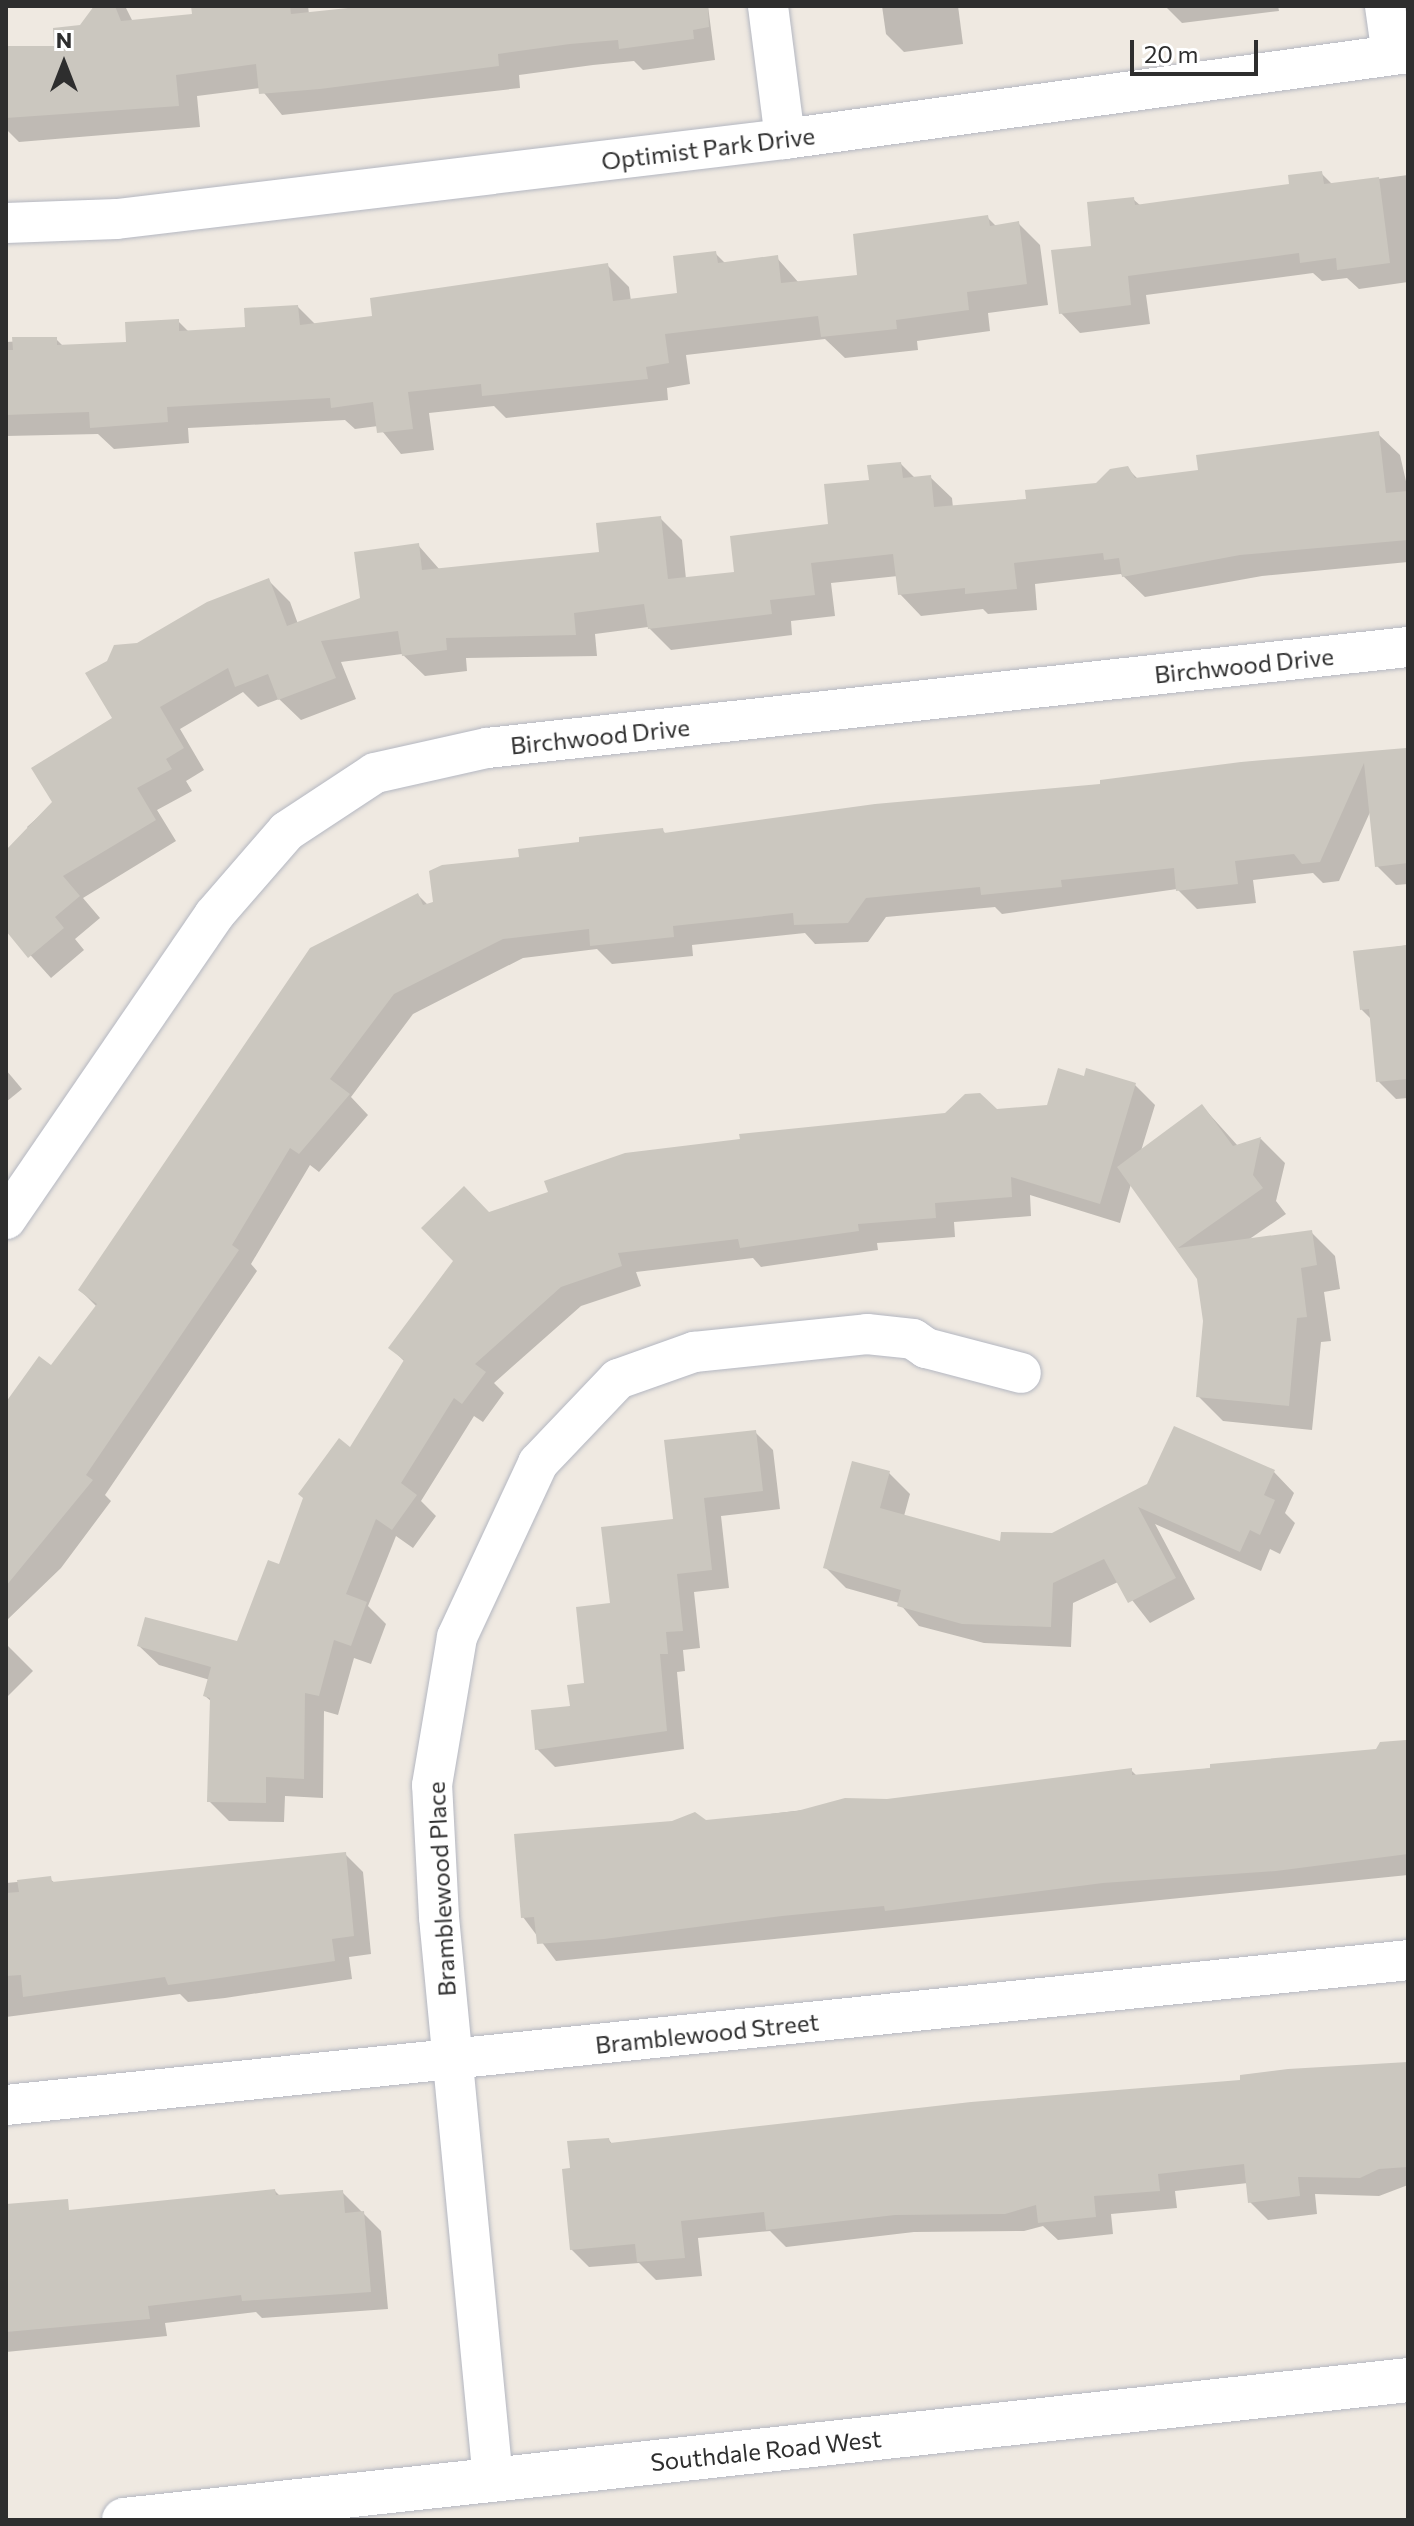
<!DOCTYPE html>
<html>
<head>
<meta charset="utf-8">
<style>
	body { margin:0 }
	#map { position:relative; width:1414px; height:2526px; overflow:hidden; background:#efe9e1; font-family:Commissioner,sans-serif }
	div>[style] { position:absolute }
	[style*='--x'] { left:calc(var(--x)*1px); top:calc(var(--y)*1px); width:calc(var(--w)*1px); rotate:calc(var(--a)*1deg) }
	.shadow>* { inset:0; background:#0003 }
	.building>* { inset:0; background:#cbc7bf }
	.roads { filter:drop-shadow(0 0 2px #b4b7c1) drop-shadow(0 0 2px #b4b7c1) }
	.minor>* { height:40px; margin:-20px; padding:0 20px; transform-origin:20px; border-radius:20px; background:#fff }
	.secondary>* { height:44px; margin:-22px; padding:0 22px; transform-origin:22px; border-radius:22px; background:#fff }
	span { translate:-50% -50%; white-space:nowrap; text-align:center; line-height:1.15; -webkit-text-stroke:7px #fff; paint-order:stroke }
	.street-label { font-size:24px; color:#2e2e2e }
	.frame { position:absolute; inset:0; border:8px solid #2e2e2e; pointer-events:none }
	.north { position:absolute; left:24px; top:24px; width:80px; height:80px; -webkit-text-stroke:6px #fff; paint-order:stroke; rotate:0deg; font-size:22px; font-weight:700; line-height:32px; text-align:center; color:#2e2e2e }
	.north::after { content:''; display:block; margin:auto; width:28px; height:36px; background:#2e2e2e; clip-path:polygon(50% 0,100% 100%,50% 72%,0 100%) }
	.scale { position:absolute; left:1130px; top:40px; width:128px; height:36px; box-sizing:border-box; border:4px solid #2e2e2e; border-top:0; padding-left:10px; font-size:24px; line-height:28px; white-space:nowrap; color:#2e2e2e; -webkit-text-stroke:6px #fff; paint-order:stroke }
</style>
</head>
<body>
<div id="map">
	<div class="shadow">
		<div style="clip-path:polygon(96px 6px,125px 6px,133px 22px,195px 16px,198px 6px,308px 6px,309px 14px,385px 6px,708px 6px,715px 60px,643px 70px,634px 61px,593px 65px,519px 75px,520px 88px,282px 115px,260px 88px,197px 96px,200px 127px,19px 142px,6px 129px,6px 48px,56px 48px,82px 27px)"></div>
		<div style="clip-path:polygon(882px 6px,958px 6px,963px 44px,904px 52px,886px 34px)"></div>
		<div style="clip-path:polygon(1165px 6px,1278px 6px,1279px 11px,1182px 23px)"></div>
		<div style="clip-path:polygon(1321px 173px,1333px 185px,1408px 175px,1408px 282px,1359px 289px,1347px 278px,1322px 281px,1313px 273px,1146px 295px,1150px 324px,1080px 333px,1061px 313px,1093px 247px,1133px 199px,1141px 206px,1292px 186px)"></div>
		<div style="clip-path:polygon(987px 217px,997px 227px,1018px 223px,1040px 245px,1048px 305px,988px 313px,990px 331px,917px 341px,918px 350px,845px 358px,825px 339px,686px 355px,690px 384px,667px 388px,668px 400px,506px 418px,494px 406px,429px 413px,434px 450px,401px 454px,378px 426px,355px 429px,345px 420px,188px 428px,189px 443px,114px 449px,98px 434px,6px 436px,6px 342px,56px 339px,64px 347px,128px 344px,178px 321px,190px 333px,247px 329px,298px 307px,316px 325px,375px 318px,607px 265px,629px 287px,631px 301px,679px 295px,715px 253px,726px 264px,777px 258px,799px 283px,860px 276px)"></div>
		<div style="clip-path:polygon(1378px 434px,1400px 455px,1408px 490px,1408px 562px,1262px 576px,1145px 597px,1121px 574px,1035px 584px,1037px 610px,988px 614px,983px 609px,921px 616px,900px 594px,898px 576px,831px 583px,835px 616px,791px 621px,792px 635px,671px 650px,648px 627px,595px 634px,597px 656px,466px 658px,467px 671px,425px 676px,402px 654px,341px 662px,356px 699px,301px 720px,279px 699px,258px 707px,243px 692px,180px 729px,204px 770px,186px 781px,192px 791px,157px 810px,176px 841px,83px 898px,100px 918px,75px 939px,84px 950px,51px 978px,6px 928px,6px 853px,31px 832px,27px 827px,55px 802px,115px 719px,137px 645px,268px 580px,290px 602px,298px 624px,363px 600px,418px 545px,440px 570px,601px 554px,660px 518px,682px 540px,686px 579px,737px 574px,831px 526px,871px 482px,901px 464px,915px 478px,930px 477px,952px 498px,953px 508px,1028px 501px,1097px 485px,1127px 468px,1139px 480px,1200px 472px)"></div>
		<div style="clip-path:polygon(1405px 750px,1408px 884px,1396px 885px,1377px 866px,1371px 810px,1339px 881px,1323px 883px,1313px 873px,1253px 880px,1256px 903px,1197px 909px,1177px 889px,1002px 914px,995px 907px,886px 917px,868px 942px,815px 944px,805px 933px,692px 945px,693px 956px,612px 964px,597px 949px,523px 958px,413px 1014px,351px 1097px,368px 1115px,319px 1172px,310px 1165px,251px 1264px,257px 1271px,105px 1495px,111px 1501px,61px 1568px,6px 1621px,6px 1432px,97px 1307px,80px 1290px,418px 895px,428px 905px,521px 859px,662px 830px,667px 835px)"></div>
		<div style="clip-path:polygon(1408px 945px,1408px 1098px,1396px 1099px,1378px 1081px,1372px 1020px,1362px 1010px,1356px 953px)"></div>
		<div style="clip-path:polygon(6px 1070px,22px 1089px,6px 1102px)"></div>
		<div style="clip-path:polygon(1085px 1078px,1135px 1085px,1155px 1105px,1141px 1151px,1202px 1106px,1238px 1146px,1261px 1139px,1285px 1163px,1276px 1201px,1286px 1214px,1248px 1240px,1311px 1232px,1335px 1256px,1340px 1289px,1324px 1292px,1331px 1341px,1321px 1342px,1312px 1430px,1223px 1421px,1198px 1396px,1205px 1321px,1199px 1279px,1131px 1184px,1120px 1223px,1030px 1195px,1031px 1216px,954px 1222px,955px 1237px,877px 1243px,878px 1250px,761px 1267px,753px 1258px,636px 1272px,641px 1286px,581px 1306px,494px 1383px,504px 1393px,483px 1422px,474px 1416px,421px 1501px,436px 1516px,413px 1548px,396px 1536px,368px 1606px,386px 1624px,371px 1664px,354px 1658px,338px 1715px,324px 1711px,323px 1798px,285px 1796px,284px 1822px,229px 1821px,209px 1801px,212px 1702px,205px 1696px,210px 1680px,159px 1665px,139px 1646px,238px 1643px,405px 1362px,391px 1348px,489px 1214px,996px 1111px,1049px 1107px)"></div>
		<div style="clip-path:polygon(755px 1432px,773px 1450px,780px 1509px,721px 1516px,729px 1588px,694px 1592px,700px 1648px,683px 1650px,685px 1671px,677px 1672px,684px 1749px,555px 1767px,537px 1749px,586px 1685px,613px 1605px,675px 1520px)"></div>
		<div style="clip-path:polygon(1274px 1472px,1294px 1493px,1285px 1513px,1295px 1523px,1280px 1554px,1270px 1549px,1261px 1571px,1155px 1524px,1195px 1599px,1150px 1623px,1118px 1582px,1073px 1603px,1071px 1647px,984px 1643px,919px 1626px,899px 1603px,846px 1588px,825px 1567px,889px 1473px,910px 1494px,904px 1516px,1002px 1544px,1053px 1535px,1148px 1485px)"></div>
		<div style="clip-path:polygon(6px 1644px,33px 1671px,6px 1698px)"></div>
		<div style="clip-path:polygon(1408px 1741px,1408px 1875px,556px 1961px,523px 1917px,705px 1822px,1131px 1770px,1137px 1776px,1378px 1751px,1381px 1744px)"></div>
		<div style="clip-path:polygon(345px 1854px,363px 1872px,371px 1954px,349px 1957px,352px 1979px,225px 1998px,188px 2002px,180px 1994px,6px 2017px,6px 1883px,50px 1879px,56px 1884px)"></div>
		<div style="clip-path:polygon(1408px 2065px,1408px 2185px,1379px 2196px,1315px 2194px,1317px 2214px,1268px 2220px,1250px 2202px,1248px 2183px,1175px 2191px,1177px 2208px,1111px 2214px,1113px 2234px,1058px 2240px,1043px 2226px,1024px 2231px,914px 2232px,786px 2247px,770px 2231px,698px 2238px,702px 2276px,656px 2280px,639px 2263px,589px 2267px,571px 2249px,572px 2170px,609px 2140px,613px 2145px)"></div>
		<div style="clip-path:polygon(275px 2191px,280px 2196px,342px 2192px,381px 2231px,388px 2309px,262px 2318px,256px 2312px,165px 2323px,167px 2336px,6px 2352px,6px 2218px)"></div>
	</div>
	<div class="building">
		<div style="clip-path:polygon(94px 6px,115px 6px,121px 21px,192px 14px,191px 6px,290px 6px,291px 14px,367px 6px,708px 6px,709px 27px,693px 30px,694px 39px,619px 49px,618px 40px,570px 44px,498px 54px,499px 66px,320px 89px,259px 94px,256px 64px,176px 75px,179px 106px,6px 118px,6px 46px,54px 46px,53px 28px,80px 25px)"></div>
		<div style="clip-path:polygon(1322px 171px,1324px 184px,1379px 177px,1390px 263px,1337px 270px,1336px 258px,1300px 263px,1299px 253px,1128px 276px,1131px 305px,1059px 314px,1051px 250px,1091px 246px,1087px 202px,1134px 197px,1135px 205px,1289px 184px,1288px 175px)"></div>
		<div style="clip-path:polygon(988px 215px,990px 226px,1019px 221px,1027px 284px,967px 292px,969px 310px,896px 320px,897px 329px,821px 337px,818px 316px,665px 334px,669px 363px,646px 367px,648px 379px,482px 396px,481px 384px,408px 392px,413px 429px,377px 433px,373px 402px,331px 408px,330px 398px,167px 407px,168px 422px,90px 428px,89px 412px,6px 415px,6px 350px,13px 350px,12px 337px,57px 337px,57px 345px,126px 342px,125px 322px,179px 319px,179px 331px,245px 327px,244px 308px,298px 305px,300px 325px,372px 316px,370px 298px,608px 263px,613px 301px,677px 293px,673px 256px,716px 251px,718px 263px,778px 255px,781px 283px,857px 275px,853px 234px)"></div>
		<div style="clip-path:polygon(1379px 431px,1386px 493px,1408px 491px,1408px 540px,1240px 555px,1122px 577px,1119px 558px,1104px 560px,1103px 553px,1014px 563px,1017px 589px,965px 594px,965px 588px,898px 595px,893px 554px,811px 563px,815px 595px,770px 600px,772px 614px,648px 629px,644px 604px,574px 613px,576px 635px,446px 638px,447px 650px,402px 656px,398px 631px,321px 641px,336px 678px,278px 700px,268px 674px,235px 687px,228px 668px,160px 707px,184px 748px,166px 759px,172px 769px,137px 788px,156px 820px,63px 876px,80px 896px,55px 917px,64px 928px,28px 958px,6px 931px,6px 850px,52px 802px,31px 768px,112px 718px,85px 673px,107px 661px,114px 645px,137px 643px,207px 602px,269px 578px,287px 626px,360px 598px,354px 552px,419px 543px,422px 570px,599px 552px,596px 523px,661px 516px,668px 579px,734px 572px,730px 536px,828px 524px,824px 484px,869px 480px,867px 465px,901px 462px,903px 478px,931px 475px,934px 507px,1026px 499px,1025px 490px,1096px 483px,1110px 469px,1128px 466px,1135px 478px,1198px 470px,1196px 455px)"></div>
		<div style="clip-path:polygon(1406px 748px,1408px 863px,1375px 867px,1364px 763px,1320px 862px,1302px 864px,1294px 854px,1235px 861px,1238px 884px,1176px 891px,1174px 868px,1061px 880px,1062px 887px,981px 895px,980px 887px,866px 898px,848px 923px,794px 925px,793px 913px,673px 926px,674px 937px,590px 946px,589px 929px,503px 939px,394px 994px,330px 1079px,350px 1094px,299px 1154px,290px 1148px,232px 1245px,239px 1250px,86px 1475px,93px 1480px,6px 1586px,6px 1402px,39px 1356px,51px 1365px,97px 1304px,78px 1290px,310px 948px,418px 893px,423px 905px,433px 902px,429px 871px,442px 865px,519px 857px,518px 849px,579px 842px,579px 837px,663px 828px,664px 833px,875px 804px,1100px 784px,1100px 780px,1241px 762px)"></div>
		<div style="clip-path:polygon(1408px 945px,1408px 1079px,1376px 1082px,1369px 1009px,1360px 1010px,1353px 951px)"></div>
		<div style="clip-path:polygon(1058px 1068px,1084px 1076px,1086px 1068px,1136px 1083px,1100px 1204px,1011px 1177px,1012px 1197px,935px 1203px,936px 1218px,858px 1224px,859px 1231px,740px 1248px,738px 1239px,618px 1253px,622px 1266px,561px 1287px,475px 1364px,486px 1372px,462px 1404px,454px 1398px,401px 1483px,417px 1495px,392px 1530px,376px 1519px,346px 1594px,367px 1602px,351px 1646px,334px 1640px,319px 1696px,305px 1693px,304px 1779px,266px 1777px,266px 1803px,207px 1802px,210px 1698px,203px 1696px,211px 1667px,137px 1646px,145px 1617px,237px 1641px,268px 1560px,279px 1564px,303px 1498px,298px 1494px,339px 1438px,350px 1447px,404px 1360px,388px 1348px,453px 1261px,421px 1228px,464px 1186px,489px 1212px,548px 1192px,544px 1181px,625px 1153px,740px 1139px,739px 1134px,945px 1113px,965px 1094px,980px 1093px,997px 1109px,1047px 1105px)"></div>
		<div style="clip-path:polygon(1202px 1104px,1233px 1146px,1261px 1137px,1253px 1175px,1263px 1188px,1178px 1248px,1312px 1230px,1317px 1265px,1301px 1268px,1307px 1317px,1297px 1318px,1289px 1406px,1196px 1397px,1203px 1321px,1197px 1279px,1117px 1167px)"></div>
		<div style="clip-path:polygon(1174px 1426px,1275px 1470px,1264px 1495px,1275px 1500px,1260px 1535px,1250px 1530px,1240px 1552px,1138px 1507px,1176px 1578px,1128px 1603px,1104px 1559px,1053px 1583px,1051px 1627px,962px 1624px,897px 1606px,901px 1590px,823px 1568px,852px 1461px,890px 1471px,880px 1508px,1000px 1541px,1001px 1532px,1052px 1533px,1147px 1484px)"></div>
		<div style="clip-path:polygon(756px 1430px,763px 1491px,704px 1498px,712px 1570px,677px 1574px,683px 1631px,666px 1632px,668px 1654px,660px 1654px,667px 1731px,535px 1750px,531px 1710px,570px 1706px,567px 1685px,584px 1683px,576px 1607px,610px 1603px,601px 1527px,673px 1519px,664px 1440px)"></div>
		<div style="clip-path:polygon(1406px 1740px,1408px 1854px,1276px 1871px,1103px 1883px,885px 1911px,884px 1906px,782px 1916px,604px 1939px,537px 1944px,534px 1917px,521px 1918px,514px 1834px,672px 1821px,695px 1812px,706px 1820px,797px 1811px,845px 1798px,887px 1799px,1132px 1768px,1132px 1775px,1210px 1768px,1210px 1764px,1376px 1749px,1380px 1742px)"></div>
		<div style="clip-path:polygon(346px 1852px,354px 1936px,332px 1939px,335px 1961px,206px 1980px,168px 1985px,165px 1977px,23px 1997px,21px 1975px,6px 1976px,6px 1893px,19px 1892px,17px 1880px,51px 1876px,52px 1882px)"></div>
		<div style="clip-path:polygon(1408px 2062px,1408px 2167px,1379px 2169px,1360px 2178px,1298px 2177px,1300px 2196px,1248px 2203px,1244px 2164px,1158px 2174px,1160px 2191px,1094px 2196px,1096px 2217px,1038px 2223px,1036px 2205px,1005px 2214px,895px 2215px,766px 2230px,764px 2212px,681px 2221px,685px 2258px,637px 2262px,635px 2244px,570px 2250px,562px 2169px,570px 2168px,567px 2141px,609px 2138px,610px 2143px,971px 2102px,1240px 2080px,1240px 2075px,1288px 2069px)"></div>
		<div style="clip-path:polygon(275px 2189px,276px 2195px,343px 2190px,345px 2213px,364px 2211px,371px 2292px,242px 2301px,241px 2295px,148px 2306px,150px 2319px,6px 2332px,6px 2204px,68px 2199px,69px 2210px)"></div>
	</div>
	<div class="roads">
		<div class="minor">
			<div style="--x:768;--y:6;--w:134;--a:82.7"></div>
			<div style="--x:1385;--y:6;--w:49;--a:81.9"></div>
			<div style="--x:6;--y:223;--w:111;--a:-2.1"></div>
			<div style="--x:117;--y:219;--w:673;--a:-6.83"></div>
			<div style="--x:785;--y:139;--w:629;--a:-7.86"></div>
			<div style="--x:6;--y:1219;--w:368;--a:-55.6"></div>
			<div style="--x:214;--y:915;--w:111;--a:-49"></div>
			<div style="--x:287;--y:831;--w:105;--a:-33.4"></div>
			<div style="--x:375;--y:773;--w:115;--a:-12.6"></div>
			<div style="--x:487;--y:748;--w:927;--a:-6.26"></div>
			<div style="--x:6;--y:2105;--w:1409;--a:-5.9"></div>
			<div style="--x:493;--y:2480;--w:566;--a:-95.48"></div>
			<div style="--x:439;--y:1917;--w:132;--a:-93"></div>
			<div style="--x:432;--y:1785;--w:150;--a:-80.4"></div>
			<div style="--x:457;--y:1637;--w:192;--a:-65"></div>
			<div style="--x:538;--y:1463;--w:116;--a:-46.4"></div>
			<div style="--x:618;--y:1379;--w:81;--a:-19.6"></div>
			<div style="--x:694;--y:1352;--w:174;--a:-5.9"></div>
			<div style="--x:867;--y:1334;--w:46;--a:6.2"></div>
			<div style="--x:913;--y:1339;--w:16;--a:35"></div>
			<div style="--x:926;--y:1348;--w:98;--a:14.7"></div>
		</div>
		<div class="secondary">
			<div style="--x:124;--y:2520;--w:1292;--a:-6.22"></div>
		</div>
	</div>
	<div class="street-label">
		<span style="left:708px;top:148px;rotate:-7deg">Optimist Park Drive</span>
		<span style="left:1244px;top:665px;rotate:-6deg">Birchwood Drive</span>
		<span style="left:600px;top:736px;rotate:-6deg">Birchwood Drive</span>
		<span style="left:441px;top:1889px;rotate:-93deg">Bramblewood Place</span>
		<span style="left:707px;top:2033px;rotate:-6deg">Bramblewood Street</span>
		<span style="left:766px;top:2450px;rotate:-6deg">Southdale Road West</span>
	</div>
	<div class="frame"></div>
	<div class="north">N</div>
	<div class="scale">20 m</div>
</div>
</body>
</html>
